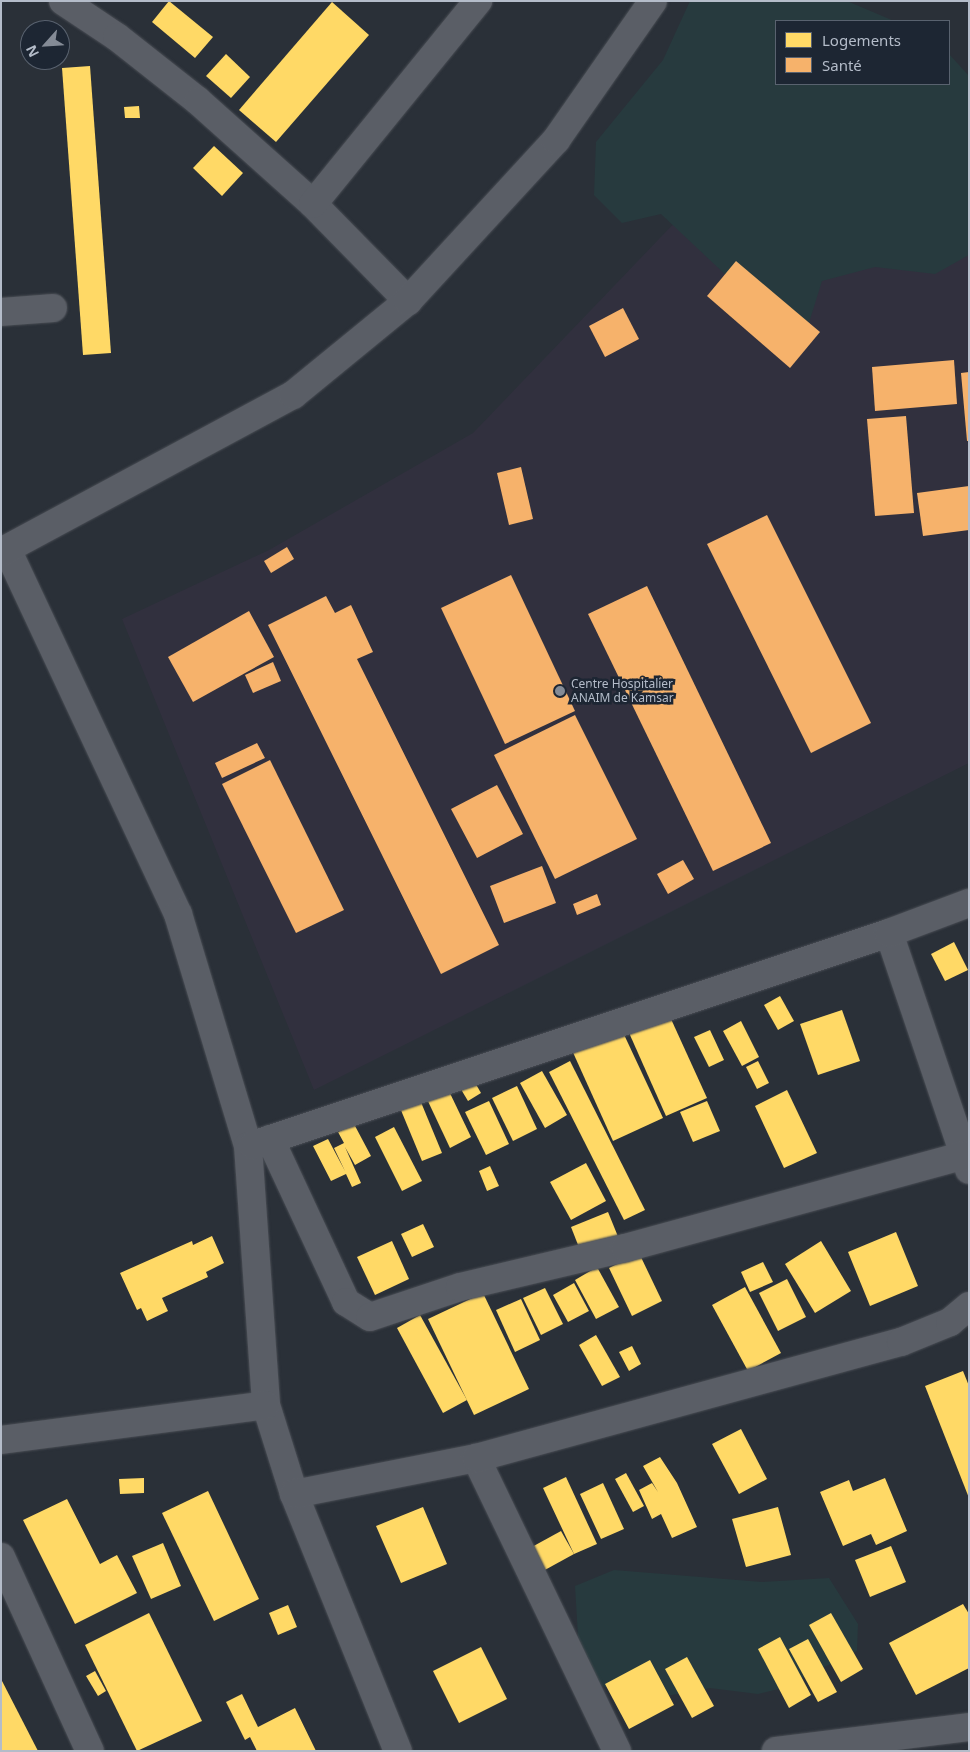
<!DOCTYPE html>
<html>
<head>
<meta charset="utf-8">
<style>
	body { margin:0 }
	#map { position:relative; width:970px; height:1752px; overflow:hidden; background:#2a3038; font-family:"Noto Sans",sans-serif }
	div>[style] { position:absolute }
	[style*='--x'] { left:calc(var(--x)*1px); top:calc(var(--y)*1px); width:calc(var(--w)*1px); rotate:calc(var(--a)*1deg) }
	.medical>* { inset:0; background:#31303e }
	.green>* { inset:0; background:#273a3e }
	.homes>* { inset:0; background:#ffd966 }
	.health>* { inset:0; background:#f6b26b }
	.roads { filter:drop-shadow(0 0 1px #484c53) drop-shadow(0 0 1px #484c53) }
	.minor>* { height:28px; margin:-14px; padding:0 14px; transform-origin:14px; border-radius:14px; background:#5a5e66 }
	.dots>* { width:14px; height:14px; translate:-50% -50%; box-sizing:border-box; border:2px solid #1d2633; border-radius:50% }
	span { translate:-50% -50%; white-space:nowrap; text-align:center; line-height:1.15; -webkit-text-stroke:5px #1d2633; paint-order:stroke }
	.poi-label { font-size:12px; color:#b4bcc9 }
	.left { translate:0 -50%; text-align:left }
	.frame { position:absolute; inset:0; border:2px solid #b4bcc9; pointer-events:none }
	.legend { position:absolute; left:775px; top:20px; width:175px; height:65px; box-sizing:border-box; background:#1d2633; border:1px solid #59626f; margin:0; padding:6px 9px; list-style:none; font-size:15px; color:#b4bcc9 }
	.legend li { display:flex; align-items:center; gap:10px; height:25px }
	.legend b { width:25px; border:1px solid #59626f }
	.north { position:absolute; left:20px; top:20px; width:50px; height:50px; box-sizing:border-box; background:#1d2633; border:1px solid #59626f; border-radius:50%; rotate:244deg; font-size:14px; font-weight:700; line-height:20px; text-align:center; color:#b4bcc9 }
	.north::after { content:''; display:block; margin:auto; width:18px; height:22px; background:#848b96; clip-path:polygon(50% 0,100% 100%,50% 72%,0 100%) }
</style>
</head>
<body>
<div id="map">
	<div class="medical">
		<div style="clip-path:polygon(704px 192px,969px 205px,969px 763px,314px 1090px,122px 619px,269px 550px,473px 433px)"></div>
	</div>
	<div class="green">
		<div style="clip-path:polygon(690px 1px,847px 1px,894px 21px,776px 21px,776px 84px,949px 84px,949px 54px,969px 76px,969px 255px,935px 274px,875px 267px,822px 281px,808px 326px,783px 329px,661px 214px,622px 223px,594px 195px,596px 142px,663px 60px)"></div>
		<div style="clip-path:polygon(614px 1570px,762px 1582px,829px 1578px,858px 1624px,857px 1651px,779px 1689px,758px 1694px,710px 1688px,650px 1699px,598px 1685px,579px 1653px,575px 1586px)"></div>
	</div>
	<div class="homes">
		<div style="clip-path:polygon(169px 1px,213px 37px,195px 58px,152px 22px)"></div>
		<div style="clip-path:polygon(332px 2px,369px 35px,276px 142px,239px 110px)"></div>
		<div style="clip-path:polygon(226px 54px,250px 77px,231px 98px,206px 76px)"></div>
		<div style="clip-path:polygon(90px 66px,111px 353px,83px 355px,62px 68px)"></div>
		<div style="clip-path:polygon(139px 106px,140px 118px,125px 118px,124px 107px)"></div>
		<div style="clip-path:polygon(214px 146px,243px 173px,222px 196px,193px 168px)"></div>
		<div style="clip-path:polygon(954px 942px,968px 970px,945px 981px,931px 954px)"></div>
		<div style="clip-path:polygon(780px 996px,794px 1021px,778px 1030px,764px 1005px)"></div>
		<div style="clip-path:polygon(666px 1008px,707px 1098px,666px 1116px,626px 1026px)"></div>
		<div style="clip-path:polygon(842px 1010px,860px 1061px,818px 1075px,800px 1024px)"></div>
		<div style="clip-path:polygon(741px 1021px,759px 1057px,742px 1066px,723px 1031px)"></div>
		<div style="clip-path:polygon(620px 1026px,663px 1118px,613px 1141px,571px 1048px)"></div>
		<div style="clip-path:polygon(710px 1030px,724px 1060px,709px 1067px,694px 1037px)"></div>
		<div style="clip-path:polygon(570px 1061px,645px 1210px,624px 1220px,549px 1072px)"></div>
		<div style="clip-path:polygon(758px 1061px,769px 1083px,757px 1089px,746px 1067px)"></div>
		<div style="clip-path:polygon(542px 1071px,567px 1115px,545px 1128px,520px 1083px)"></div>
		<div style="clip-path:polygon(470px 1074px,481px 1093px,468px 1101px,456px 1081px)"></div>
		<div style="clip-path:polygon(517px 1086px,537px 1129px,513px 1141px,492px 1098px)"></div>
		<div style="clip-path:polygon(447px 1087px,471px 1137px,450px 1148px,426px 1097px)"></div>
		<div style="clip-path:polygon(787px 1090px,817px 1153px,784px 1168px,755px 1106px)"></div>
		<div style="clip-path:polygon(418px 1095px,442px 1153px,422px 1161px,398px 1103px)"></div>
		<div style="clip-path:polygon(489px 1101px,509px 1144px,486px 1155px,465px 1112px)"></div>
		<div style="clip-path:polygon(707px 1101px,720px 1131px,693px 1142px,680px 1112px)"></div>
		<div style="clip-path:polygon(354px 1124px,371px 1156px,355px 1165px,345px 1147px,361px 1183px,352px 1187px,346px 1174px,331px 1181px,313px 1146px,328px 1139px,345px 1171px,334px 1148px,344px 1143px,338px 1132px)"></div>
		<div style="clip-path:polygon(394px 1127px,422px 1181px,402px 1191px,375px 1137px)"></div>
		<div style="clip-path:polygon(586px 1163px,606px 1201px,571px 1220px,550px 1182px)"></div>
		<div style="clip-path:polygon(490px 1166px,499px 1186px,487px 1191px,479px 1171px)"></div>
		<div style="clip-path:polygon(608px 1212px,619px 1239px,582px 1255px,571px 1227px)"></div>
		<div style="clip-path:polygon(423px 1224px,434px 1247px,412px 1257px,401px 1234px)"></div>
		<div style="clip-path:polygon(896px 1232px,918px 1286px,870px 1306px,848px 1252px)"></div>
		<div style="clip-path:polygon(212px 1236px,224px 1263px,206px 1272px,208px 1277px,162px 1298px,168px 1311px,147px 1321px,141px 1308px,137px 1310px,120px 1273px,192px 1241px,193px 1245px)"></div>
		<div style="clip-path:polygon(392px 1241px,409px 1279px,375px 1295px,357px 1257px)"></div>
		<div style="clip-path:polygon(821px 1241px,851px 1291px,815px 1313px,785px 1264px)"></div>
		<div style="clip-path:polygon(639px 1253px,662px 1301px,632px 1316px,609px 1268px)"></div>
		<div style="clip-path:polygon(763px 1262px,773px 1282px,750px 1292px,741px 1272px)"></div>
		<div style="clip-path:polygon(597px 1267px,619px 1307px,596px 1319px,575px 1280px)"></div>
		<div style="clip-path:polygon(787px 1279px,806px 1317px,778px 1331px,759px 1293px)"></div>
		<div style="clip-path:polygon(574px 1283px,589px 1311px,568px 1322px,553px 1295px)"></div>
		<div style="clip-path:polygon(745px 1287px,781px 1353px,748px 1371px,712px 1305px)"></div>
		<div style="clip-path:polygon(545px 1288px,563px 1324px,541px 1335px,523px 1298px)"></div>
		<div style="clip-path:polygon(483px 1293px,529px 1389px,474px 1415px,428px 1319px)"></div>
		<div style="clip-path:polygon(521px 1299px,540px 1340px,515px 1352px,496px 1310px)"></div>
		<div style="clip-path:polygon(420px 1315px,467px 1400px,443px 1413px,397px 1328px)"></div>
		<div style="clip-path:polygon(596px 1335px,620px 1377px,602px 1386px,579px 1345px)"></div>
		<div style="clip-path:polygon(632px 1346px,641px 1364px,629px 1371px,619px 1352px)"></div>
		<div style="clip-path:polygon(963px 1371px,969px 1386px,969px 1498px,925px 1386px)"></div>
		<div style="clip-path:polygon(741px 1429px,767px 1479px,739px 1494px,712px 1444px)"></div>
		<div style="clip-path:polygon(660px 1457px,677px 1483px,697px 1527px,672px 1538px,661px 1514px,652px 1519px,639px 1490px,652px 1483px,658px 1492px,643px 1466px)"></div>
		<div style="clip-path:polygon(626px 1473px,644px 1506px,633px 1512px,615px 1479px)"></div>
		<div style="clip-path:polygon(566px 1477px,597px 1544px,574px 1554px,543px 1488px)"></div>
		<div style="clip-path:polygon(144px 1478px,144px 1493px,120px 1494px,119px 1479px)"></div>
		<div style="clip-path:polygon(885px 1478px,907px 1531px,876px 1545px,871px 1534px,843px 1546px,820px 1492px,849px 1480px,853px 1491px)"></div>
		<div style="clip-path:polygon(603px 1483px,624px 1529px,601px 1539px,580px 1494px)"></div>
		<div style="clip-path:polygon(208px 1491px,259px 1599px,214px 1621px,162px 1513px)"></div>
		<div style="clip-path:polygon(67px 1499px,100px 1564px,117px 1555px,137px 1593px,75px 1624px,23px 1520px)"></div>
		<div style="clip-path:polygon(423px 1507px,447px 1564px,401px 1583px,376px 1526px)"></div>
		<div style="clip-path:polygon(778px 1507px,791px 1555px,746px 1567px,732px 1519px)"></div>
		<div style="clip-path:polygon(561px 1531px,574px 1554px,543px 1571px,530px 1548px)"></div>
		<div style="clip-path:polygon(163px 1543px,181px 1586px,151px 1599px,132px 1556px)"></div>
		<div style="clip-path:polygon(891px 1546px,906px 1582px,870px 1597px,855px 1560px)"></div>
		<div style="clip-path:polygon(963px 1604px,969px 1614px,969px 1668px,916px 1695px,889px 1643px)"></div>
		<div style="clip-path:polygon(288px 1605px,297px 1627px,278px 1635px,269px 1613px)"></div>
		<div style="clip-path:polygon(149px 1613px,202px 1721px,137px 1751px,85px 1645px)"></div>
		<div style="clip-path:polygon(831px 1613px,863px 1669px,841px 1682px,809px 1625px)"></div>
		<div style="clip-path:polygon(780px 1637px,811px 1695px,789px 1708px,758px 1649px)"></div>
		<div style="clip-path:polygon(808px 1639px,837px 1692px,818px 1702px,789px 1649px)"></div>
		<div style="clip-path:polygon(481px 1647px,507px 1699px,459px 1723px,433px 1671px)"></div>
		<div style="clip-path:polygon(687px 1657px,714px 1706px,692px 1718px,665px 1669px)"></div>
		<div style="clip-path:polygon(650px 1660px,674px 1705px,629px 1729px,605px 1684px)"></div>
		<div style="clip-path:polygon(95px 1671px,106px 1691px,98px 1696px,86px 1676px)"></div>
		<div style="clip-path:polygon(1px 1679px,38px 1751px,1px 1751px)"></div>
		<div style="clip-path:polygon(242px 1694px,258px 1727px,295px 1708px,316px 1751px,257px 1751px,250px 1737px,245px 1740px,226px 1702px)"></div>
	</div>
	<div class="health">
		<div style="clip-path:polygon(736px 261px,820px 332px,790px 368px,707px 296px)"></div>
		<div style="clip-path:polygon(623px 308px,639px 339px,605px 357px,589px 326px)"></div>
		<div style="clip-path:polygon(954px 360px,957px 404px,875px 411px,872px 367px)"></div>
		<div style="clip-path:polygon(969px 372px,969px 441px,967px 441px,961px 373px)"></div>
		<div style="clip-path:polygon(906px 416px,914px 513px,875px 516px,867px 419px)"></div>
		<div style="clip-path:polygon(521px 467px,533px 519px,509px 525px,497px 473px)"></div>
		<div style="clip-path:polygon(969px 486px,969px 530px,923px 536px,917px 493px)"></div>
		<div style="clip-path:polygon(767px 515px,871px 723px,811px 753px,707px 544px)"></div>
		<div style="clip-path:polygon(287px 547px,294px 559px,271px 573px,264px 561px)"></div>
		<div style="clip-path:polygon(511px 575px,575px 711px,505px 744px,441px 608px)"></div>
		<div style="clip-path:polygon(647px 586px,771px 843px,713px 871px,588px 614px)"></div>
		<div style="clip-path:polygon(326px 596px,335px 613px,351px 605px,373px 652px,357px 659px,499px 945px,441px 974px,268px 625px)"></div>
		<div style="clip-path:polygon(249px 611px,274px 657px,193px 702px,168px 657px)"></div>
		<div style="clip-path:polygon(273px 662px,281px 681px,253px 693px,245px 675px)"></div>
		<div style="clip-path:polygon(575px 715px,637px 839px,555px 879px,494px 755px)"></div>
		<div style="clip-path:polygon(257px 743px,265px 758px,222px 778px,215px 763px)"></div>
		<div style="clip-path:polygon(270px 760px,344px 910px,296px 933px,222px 784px)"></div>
		<div style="clip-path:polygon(497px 785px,523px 834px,477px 858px,451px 809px)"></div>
		<div style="clip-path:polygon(683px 860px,694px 879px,668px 894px,657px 874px)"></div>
		<div style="clip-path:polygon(542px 866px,556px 903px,504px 923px,490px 886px)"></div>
		<div style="clip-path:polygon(597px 894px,601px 905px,577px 915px,573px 904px)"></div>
	</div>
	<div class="roads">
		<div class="minor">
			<div style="--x:63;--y:1;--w:65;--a:33.7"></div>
			<div style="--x:117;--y:37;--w:103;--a:38.3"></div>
			<div style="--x:198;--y:101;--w:154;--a:41.8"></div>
			<div style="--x:313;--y:204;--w:136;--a:45.6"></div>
			<div style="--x:313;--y:204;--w:262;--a:-50.9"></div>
			<div style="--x:1;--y:312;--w:52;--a:-4.4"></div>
			<div style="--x:7;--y:549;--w:403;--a:64.9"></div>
			<div style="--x:178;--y:914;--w:242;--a:73.2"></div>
			<div style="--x:248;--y:1146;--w:260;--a:86"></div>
			<div style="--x:266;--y:1405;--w:93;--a:72.5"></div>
			<div style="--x:294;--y:1494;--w:277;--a:68"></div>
			<div style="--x:1;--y:552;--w:332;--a:-28.3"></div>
			<div style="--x:293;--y:395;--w:149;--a:-39.3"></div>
			<div style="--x:408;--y:301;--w:219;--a:-47.4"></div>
			<div style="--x:556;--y:140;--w:169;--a:-55.1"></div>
			<div style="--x:889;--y:933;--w:250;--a:71.3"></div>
			<div style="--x:270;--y:1139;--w:180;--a:65"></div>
			<div style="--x:346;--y:1302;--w:28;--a:32"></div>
			<div style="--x:370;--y:1317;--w:95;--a:-18.4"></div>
			<div style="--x:460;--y:1287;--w:170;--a:-13.3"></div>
			<div style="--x:625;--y:1248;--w:352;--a:-15.3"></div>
			<div style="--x:253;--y:1145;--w:670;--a:-18.43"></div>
			<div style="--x:889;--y:933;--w:85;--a:-20.6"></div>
			<div style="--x:1;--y:1440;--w:267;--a:-7.5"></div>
			<div style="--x:476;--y:1458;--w:325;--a:64.3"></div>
			<div style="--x:294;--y:1494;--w:186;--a:-11.2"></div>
			<div style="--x:476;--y:1458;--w:441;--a:-15.3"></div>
			<div style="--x:901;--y:1342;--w:53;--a:-22.2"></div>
			<div style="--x:950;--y:1322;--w:25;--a:-40"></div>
			<div style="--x:1;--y:1557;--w:213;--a:65.4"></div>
			<div style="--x:776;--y:1751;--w:194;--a:-7.1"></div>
		</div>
	</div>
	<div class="dots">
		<div style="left:560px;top:691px;background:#848b96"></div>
	</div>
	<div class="poi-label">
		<span class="left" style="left:571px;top:691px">Centre Hospitalier<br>ANAIM de Kamsar</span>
	</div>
	<div class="frame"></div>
	<ul class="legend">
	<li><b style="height:14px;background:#ffd966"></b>Logements</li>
	<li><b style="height:14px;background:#f6b26b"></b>Santé</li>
	</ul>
	<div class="north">N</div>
</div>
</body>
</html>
